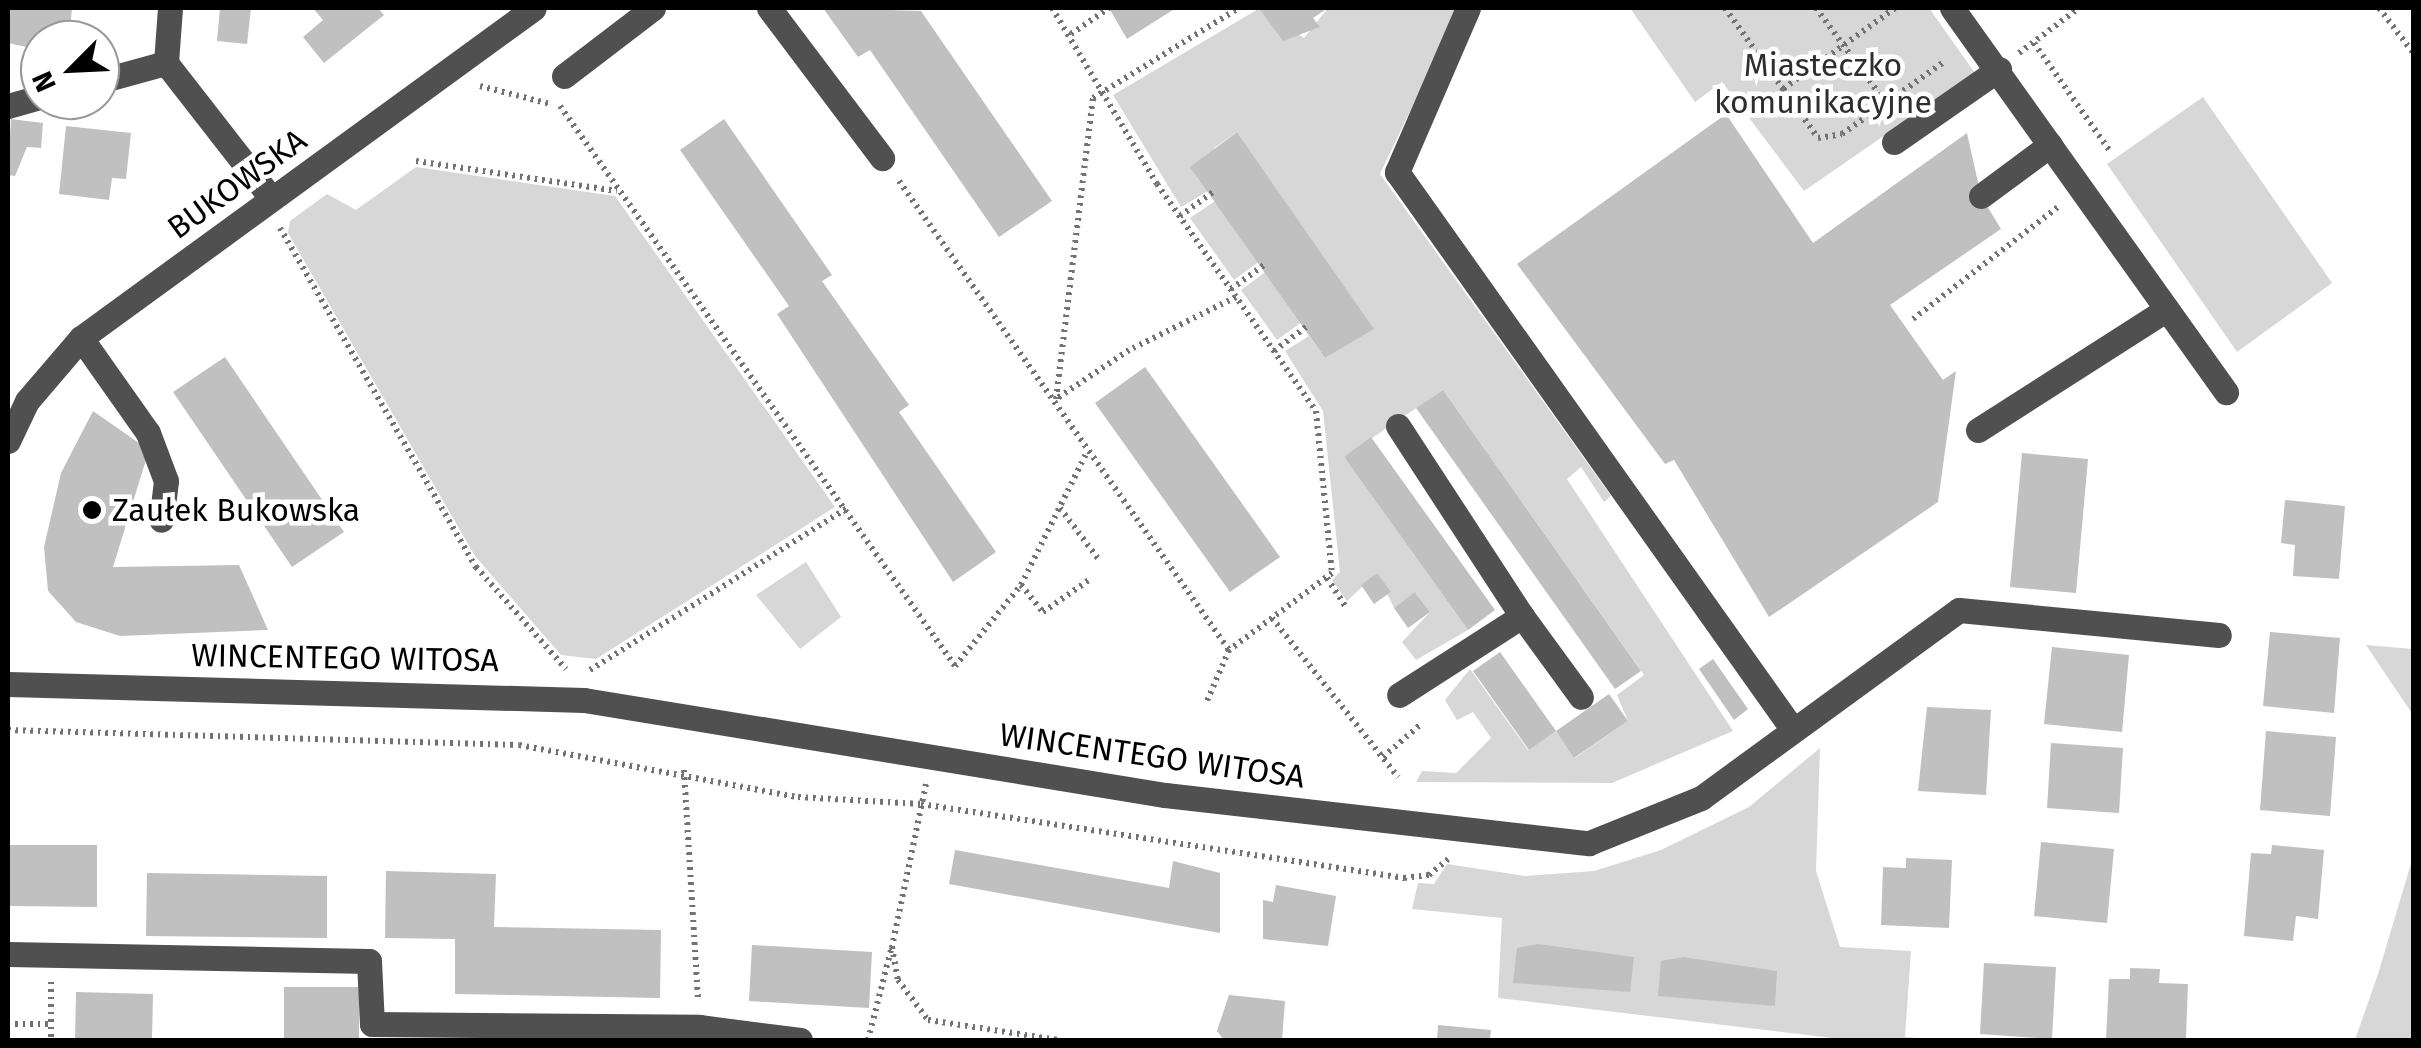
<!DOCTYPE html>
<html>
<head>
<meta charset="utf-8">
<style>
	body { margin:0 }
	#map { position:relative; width:2421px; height:1048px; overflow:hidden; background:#fff; font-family:"Fira Sans",sans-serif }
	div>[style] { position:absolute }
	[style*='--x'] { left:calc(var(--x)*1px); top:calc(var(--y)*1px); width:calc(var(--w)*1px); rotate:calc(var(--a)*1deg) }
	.green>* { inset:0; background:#d7d7d7 }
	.building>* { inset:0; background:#c0c0c0 }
	.path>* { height:6px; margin-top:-3px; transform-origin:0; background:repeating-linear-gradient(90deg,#727272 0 2.5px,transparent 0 7.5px) }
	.minor>* { height:25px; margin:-12.5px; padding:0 12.5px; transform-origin:12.5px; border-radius:12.5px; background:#505050 }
	.dots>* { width:28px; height:28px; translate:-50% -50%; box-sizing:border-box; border:5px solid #fff; border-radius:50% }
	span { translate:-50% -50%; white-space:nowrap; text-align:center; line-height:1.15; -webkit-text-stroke:9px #fff; paint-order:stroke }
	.park-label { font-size:32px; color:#2e2e2e }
	.street-label { font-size:32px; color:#000 }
	.poi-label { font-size:32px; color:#000 }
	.left { translate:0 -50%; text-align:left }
	.frame { position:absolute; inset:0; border:10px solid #000; pointer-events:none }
	.north { position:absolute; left:20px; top:20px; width:100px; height:100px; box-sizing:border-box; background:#fff; border:2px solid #999; border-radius:50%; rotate:246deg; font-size:28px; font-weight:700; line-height:40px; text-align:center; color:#000 }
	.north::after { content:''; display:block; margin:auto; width:35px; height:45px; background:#000; clip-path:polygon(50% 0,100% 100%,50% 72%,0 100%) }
</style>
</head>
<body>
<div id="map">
	<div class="green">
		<div style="clip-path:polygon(1260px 8px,1304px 38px,1328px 8px,1459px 8px,1380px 174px,1611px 496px,1604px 502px,1581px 467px,1567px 479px,1733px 731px,1612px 783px,1416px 782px,1422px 771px,1456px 773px,1491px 738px,1473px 712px,1457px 720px,1445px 700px,1470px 669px,1528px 750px,1556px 731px,1575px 758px,1628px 721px,1617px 695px,1644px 675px,1443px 390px,1344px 457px,1468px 630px,1416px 660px,1402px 642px,1430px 612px,1416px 593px,1394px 608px,1377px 573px,1347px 601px,1332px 580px,1340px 572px,1323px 411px,1285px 351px,1309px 336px,1325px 358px,1373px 328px,1237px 132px,1214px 148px,1208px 191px,1181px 207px,1113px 95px)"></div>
		<div style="clip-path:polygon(1630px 8px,1929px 8px,1975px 73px,1804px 191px,1722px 82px,1695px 102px)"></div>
		<div style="clip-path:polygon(2203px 97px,2332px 283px,2237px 352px,2107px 164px)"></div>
		<div style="clip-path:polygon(416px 167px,615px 196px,835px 507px,596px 659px,561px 655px,475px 556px,288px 233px,290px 221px,327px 194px,356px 210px)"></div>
		<div style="clip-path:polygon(1218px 199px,1261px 260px,1234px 280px,1190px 218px)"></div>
		<div style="clip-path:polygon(1268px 270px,1303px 321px,1277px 340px,1241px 290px)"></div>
		<div style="clip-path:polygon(806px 562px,841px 617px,800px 649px,756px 595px)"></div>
		<div style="clip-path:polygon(2366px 645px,2413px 649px,2413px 715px)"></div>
		<div style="clip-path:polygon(1820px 748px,1816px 871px,1840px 947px,1911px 951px,1905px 1037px,1951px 1040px,1849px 1040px,1498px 998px,1502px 918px,1412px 909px,1418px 883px,1434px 884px,1447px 864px,1525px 876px,1594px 871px,1661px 850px,1749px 807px)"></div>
		<div style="clip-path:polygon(2413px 857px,2413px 1040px,2355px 1040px,2378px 974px)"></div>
	</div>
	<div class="building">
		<div style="clip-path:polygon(9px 8px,72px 8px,69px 40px,40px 40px,40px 50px,8px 43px)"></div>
		<div style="clip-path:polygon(220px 8px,251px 8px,247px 44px,217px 41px)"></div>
		<div style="clip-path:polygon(313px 8px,378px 8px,384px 15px,324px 63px,303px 37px,323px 20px)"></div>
		<div style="clip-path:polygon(823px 8px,921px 11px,1052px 201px,999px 237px,870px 50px,858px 57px)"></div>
		<div style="clip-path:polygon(1109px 8px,1176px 8px,1127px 39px)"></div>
		<div style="clip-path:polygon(1259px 8px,1328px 8px,1313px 18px,1320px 27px,1283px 41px)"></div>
		<div style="clip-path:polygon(1726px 114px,1813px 243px,1967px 133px,1981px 196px,2001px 229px,1890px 305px,1943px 380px,1956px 371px,1938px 502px,1769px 617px,1674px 460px,1665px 464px,1517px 264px)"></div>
		<div style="clip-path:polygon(11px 119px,43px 123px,41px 148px,27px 147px,15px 176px,8px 175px)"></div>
		<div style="clip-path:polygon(724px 119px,832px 275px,822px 281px,909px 405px,899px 412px,996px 552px,953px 582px,777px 314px,789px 306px,680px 150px)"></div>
		<div style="clip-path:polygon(66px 126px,131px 133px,126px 179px,112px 178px,109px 200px,59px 194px)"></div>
		<div style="clip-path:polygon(1237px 132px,1374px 329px,1325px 358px,1190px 167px)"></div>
		<div style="clip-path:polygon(225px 357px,344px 532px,292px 567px,173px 392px)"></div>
		<div style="clip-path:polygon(1145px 367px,1280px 557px,1230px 592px,1095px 403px)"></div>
		<div style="clip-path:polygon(1443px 390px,1641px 671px,1615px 689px,1416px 408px)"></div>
		<div style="clip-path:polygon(93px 411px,149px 450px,113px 567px,239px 565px,268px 630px,120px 636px,76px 622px,48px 591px,44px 547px,61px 473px)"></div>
		<div style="clip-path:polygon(1371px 437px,1495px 610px,1468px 630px,1344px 457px)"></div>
		<div style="clip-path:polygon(2022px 453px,2088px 459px,2076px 593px,2010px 587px)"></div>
		<div style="clip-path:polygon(2285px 500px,2345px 506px,2339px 579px,2293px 576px,2295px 545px,2281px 543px)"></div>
		<div style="clip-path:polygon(1377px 573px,1391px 592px,1374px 604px,1361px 585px)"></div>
		<div style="clip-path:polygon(1415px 592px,1430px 612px,1408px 628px,1394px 608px)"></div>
		<div style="clip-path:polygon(2270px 632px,2340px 638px,2334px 713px,2263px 706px)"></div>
		<div style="clip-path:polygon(2052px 647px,2129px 655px,2122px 732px,2044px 724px)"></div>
		<div style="clip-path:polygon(1500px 652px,1556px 731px,1529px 750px,1473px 671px)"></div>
		<div style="clip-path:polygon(1713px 659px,1748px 709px,1734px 720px,1699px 669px)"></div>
		<div style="clip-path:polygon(1609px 694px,1628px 721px,1574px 758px,1556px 731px)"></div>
		<div style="clip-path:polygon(1927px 707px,1991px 710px,1986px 795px,1918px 791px)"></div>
		<div style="clip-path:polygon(2266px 731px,2336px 737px,2330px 816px,2260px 810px)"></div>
		<div style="clip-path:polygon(2051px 743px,2123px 748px,2119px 813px,2047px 808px)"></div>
		<div style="clip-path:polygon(2041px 842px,2114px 849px,2107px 923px,2034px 916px)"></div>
		<div style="clip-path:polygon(8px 845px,97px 845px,97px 907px,8px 906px)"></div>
		<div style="clip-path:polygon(2272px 845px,2324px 850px,2318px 919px,2296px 916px,2293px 941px,2244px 936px,2251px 853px,2271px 854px)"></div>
		<div style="clip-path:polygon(955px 850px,1169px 888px,1173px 861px,1220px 873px,1220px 933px,949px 884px)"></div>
		<div style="clip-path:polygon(1906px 858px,1952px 860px,1949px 928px,1881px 925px,1883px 867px,1906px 868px)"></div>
		<div style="clip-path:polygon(386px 871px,496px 874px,494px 927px,661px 930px,660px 998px,455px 994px,455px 939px,385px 938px)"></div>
		<div style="clip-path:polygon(147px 873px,327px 876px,327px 938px,146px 936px)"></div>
		<div style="clip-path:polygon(1276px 885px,1336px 896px,1328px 946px,1263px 939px,1263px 900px,1273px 902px)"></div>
		<div style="clip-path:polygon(1538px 944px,1634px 957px,1630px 992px,1513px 983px,1517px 948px)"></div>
		<div style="clip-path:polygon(752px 945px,872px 952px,869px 1008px,749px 1001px)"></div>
		<div style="clip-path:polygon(1683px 957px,1777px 971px,1775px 1006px,1658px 996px,1661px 961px)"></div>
		<div style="clip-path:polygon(1984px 963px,2056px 967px,2052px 1039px,1980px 1034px)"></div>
		<div style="clip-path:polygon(2130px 968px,2160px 969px,2159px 983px,2188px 984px,2186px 1038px,2106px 1040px,2109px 979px,2130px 979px)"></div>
		<div style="clip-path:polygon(284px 987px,359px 987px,359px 1040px,284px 1040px)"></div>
		<div style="clip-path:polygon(76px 992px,153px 994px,152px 1040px,75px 1040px)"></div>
		<div style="clip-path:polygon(1229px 995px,1285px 1001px,1282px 1040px,1224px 1040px,1217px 1031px)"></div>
		<div style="clip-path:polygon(1438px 1025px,1491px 1030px,1490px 1040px,1437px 1040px)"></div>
	</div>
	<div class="path">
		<div style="--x:1052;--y:8;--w:205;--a:59.2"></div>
		<div style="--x:1157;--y:184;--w:277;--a:55"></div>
		<div style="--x:1316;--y:411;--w:163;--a:84.4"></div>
		<div style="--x:1332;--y:573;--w:129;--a:143.2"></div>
		<div style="--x:1229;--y:650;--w:56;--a:113.3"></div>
		<div style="--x:1725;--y:8;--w:100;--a:54.4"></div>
		<div style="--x:1816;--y:8;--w:118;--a:53.6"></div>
		<div style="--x:1895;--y:8;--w:138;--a:144.1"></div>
		<div style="--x:1783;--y:89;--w:60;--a:54.5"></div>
		<div style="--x:1818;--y:138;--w:24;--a:-9"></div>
		<div style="--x:1842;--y:134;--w:126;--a:-35.3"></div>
		<div style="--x:2379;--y:8;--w:58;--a:52.7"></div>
		<div style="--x:1071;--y:34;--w:46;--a:-34.4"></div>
		<div style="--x:2034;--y:43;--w:132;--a:54.9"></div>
		<div style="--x:2019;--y:53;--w:75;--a:-36.9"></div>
		<div style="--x:480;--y:86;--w:72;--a:14.4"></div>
		<div style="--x:560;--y:106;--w:685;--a:54.8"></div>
		<div style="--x:955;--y:666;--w:104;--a:-50.8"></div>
		<div style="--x:1021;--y:585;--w:148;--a:-63.6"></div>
		<div style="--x:416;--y:161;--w:203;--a:8.5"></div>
		<div style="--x:899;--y:181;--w:573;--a:54.87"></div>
		<div style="--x:1180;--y:216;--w:41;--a:-36"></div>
		<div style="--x:280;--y:228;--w:392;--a:60"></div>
		<div style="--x:476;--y:567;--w:136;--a:48.6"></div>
		<div style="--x:1231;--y:289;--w:41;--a:-36"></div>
		<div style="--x:1236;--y:297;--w:119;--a:153.6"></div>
		<div style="--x:1129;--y:350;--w:88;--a:146.1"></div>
		<div style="--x:1056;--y:399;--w:303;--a:-83"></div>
		<div style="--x:1093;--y:98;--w:172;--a:-31.7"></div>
		<div style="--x:1913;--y:319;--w:183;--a:-37.7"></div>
		<div style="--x:1274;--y:351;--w:41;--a:-37.1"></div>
		<div style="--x:1060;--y:508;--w:66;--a:53"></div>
		<div style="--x:1327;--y:578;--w:35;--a:57"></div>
		<div style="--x:1021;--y:585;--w:35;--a:51"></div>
		<div style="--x:1043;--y:612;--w:56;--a:-34.8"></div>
		<div style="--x:1272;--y:618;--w:203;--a:51.6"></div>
		<div style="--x:590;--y:670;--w:304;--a:-32.2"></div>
		<div style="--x:8;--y:730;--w:511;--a:1.68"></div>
		<div style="--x:519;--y:745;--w:284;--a:10.6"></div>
		<div style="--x:798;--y:797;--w:123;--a:3.3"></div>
		<div style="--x:921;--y:804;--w:489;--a:8.7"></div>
		<div style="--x:1404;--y:878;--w:25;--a:-7"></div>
		<div style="--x:1429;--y:875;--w:25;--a:-40"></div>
		<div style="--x:1383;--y:757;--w:50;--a:-41"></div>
		<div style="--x:684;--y:770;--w:231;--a:86.5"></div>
		<div style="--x:926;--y:784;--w:167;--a:101.8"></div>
		<div style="--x:892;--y:947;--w:34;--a:80"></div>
		<div style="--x:898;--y:980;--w:50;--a:53.1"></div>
		<div style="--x:928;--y:1020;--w:133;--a:8.7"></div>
		<div style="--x:51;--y:982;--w:58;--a:90"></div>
		<div style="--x:8;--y:1024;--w:42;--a:0"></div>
		<div style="--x:868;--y:1040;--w:93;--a:-75.7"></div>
	</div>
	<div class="minor">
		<div style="--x:170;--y:8;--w:55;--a:94.2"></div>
		<div style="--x:166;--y:63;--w:171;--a:52.1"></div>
		<div style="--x:769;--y:8;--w:188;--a:53"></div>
		<div style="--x:1468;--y:8;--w:179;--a:113.4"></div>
		<div style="--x:1397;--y:172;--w:681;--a:54.63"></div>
		<div style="--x:1952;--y:8;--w:472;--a:54.5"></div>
		<div style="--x:564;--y:76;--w:112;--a:-37.4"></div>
		<div style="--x:100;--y:81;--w:68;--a:-15.3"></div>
		<div style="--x:8;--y:106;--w:33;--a:-16"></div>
		<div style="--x:1894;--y:142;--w:128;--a:-34.8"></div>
		<div style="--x:1981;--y:196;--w:86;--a:-36.5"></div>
		<div style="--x:81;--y:338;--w:116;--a:54.8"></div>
		<div style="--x:148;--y:433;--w:51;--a:69.4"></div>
		<div style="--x:166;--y:481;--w:39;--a:97"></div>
		<div style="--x:1398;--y:426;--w:227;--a:56.9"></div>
		<div style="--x:1522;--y:616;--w:146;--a:147.3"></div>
		<div style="--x:1978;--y:430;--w:224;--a:-32.6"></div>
		<div style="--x:8;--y:441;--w:44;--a:-64.6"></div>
		<div style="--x:27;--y:401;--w:83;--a:-49.4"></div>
		<div style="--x:81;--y:338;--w:560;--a:-36.07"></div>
		<div style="--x:1522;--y:616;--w:100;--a:53.9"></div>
		<div style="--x:8;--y:684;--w:576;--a:1.59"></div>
		<div style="--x:584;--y:700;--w:589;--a:9.29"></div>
		<div style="--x:1165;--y:795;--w:427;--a:6.5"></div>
		<div style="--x:1589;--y:843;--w:121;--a:-21.9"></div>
		<div style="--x:1701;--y:798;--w:319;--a:-36.1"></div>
		<div style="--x:1959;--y:610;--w:261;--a:5.5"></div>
		<div style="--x:8;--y:954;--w:361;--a:1.1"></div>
		<div style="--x:369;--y:961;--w:63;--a:87.3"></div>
		<div style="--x:372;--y:1024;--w:327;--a:0.5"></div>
		<div style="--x:699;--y:1027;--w:102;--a:7.3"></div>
	</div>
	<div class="dots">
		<div style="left:92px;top:510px;background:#000"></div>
	</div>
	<div class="park-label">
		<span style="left:1823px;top:84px">Miasteczko<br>komunikacyjne</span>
	</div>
	<div class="street-label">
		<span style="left:237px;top:184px;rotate:-36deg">BUKOWSKA</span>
		<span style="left:345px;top:658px;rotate:1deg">WINCENTEGO WITOSA</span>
		<span style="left:1152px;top:756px;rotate:8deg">WINCENTEGO WITOSA</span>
	</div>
	<div class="poi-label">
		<span class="left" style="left:112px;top:510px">Zaułek Bukowska</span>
	</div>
	<div class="frame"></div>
	<div class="north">N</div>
</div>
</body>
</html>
